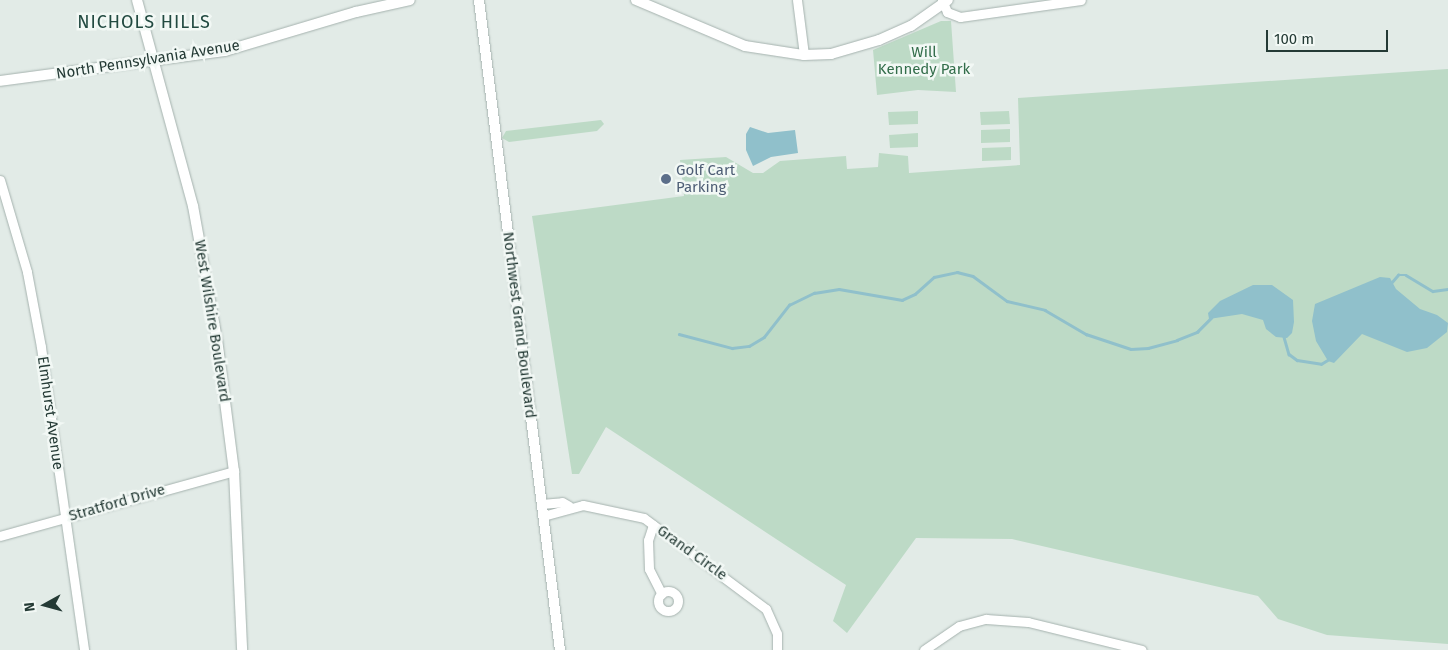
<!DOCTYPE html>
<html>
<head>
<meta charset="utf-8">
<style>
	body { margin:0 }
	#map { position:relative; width:1448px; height:650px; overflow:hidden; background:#e2ebe7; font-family:"Fira Sans",sans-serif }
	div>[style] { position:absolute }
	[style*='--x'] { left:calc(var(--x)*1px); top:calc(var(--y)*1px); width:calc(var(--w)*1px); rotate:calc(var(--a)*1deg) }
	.green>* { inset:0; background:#bddac6 }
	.water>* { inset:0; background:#90c0cb }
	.stream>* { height:2.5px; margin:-1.25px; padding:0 1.25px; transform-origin:1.25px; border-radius:1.25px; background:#90c0cb }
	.roads { filter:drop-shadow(0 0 1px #a5b2ae) drop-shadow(0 0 1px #a5b2ae) }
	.minor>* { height:9px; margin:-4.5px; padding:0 4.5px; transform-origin:4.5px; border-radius:4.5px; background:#fff }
	.minor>.ring { margin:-4.5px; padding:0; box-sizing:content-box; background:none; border:9px solid #fff; border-radius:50% }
	.tertiary>* { height:10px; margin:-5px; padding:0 5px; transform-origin:5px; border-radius:5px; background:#fff }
	.dots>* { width:14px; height:14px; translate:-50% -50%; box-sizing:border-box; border:2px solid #f2f8f5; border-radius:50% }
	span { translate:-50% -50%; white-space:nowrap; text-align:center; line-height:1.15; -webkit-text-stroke:5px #f2f8f5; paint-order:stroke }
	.park-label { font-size:15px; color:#326d4a }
	.street-label { font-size:15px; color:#243a35 }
	.service-label { font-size:15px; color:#4e5e75 }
	.left { translate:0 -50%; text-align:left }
	.quarter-label { font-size:18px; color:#224a41; letter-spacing:1px }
	.north { position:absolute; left:20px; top:580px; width:50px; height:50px; -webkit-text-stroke:4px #f2f8f5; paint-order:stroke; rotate:263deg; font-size:14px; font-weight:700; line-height:20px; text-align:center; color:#243a35 }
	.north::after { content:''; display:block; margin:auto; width:18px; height:22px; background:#243a35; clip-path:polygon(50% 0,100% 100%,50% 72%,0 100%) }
	.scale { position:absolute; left:1266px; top:30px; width:122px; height:22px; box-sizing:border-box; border:2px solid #243a35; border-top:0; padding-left:6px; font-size:15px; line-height:18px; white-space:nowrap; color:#243a35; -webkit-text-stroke:4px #f2f8f5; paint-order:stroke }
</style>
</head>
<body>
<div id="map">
	<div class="green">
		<div style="clip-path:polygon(941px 21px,951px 21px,956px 92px,918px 90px,877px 95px,873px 50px)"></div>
		<div style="clip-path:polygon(1448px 69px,1448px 644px,1327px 635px,1278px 619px,1258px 596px,1012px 539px,916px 538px,847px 633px,833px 621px,846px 585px,606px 427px,579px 474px,572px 474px,532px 216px,684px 196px,680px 160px,726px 157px,753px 173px,763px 173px,780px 161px,846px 156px,847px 169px,878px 167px,879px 153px,908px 156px,909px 173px,1020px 165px,1018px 98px)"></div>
		<div style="clip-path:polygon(918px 111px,918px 124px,889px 125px,888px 112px)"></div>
		<div style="clip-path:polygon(1009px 111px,1010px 124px,981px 125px,980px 112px)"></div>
		<div style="clip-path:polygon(601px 120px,604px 124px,597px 131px,509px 142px,502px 138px,506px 131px)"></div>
		<div style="clip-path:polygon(1010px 129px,1010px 142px,981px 143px,981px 130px)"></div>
		<div style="clip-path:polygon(918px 133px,918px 147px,890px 148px,889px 135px)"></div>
		<div style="clip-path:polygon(1011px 147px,1011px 160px,982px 161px,982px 148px)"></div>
	</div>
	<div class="water">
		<div style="clip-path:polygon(750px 127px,768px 133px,795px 130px,798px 153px,771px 157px,753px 166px,746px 150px,746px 134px)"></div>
		<div style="clip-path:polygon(1380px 277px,1390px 278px,1396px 289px,1420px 309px,1437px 315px,1448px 323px,1447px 332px,1427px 348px,1407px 352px,1362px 334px,1334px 363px,1328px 361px,1316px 341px,1312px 321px,1315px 304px)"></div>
		<div style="clip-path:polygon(1253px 285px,1272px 285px,1293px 300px,1294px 322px,1292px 333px,1287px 338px,1276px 337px,1266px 329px,1263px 320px,1242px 314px,1209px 319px,1208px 313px,1220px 301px)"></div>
	</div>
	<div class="stream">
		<div style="--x:1391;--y:283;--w:11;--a:-49"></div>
		<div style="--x:1398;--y:275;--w:8;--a:0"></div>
		<div style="--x:1406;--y:275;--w:31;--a:31"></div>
		<div style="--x:1433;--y:291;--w:15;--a:-8"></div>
		<div style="--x:679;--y:334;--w:55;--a:14.8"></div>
		<div style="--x:732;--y:348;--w:17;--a:-7"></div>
		<div style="--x:749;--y:346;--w:17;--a:-31"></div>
		<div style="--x:764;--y:337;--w:41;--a:-52"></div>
		<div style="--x:789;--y:305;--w:28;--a:-26"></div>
		<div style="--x:814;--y:293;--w:25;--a:-9"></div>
		<div style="--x:839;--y:289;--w:64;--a:9.9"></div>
		<div style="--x:902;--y:300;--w:14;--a:-25"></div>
		<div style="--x:915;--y:294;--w:25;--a:-42"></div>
		<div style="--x:934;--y:277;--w:24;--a:-12"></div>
		<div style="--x:957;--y:272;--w:16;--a:14"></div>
		<div style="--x:973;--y:276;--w:42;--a:36.3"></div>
		<div style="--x:1007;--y:301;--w:39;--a:13"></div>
		<div style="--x:1045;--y:310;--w:48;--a:30.3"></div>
		<div style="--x:1086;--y:334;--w:47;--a:18.4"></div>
		<div style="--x:1131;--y:349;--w:17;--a:-3"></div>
		<div style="--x:1148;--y:348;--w:30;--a:-15"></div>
		<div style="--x:1177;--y:340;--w:22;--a:-22"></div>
		<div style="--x:1197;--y:332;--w:20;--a:-45"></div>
		<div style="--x:1284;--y:337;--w:18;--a:74"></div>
		<div style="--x:1289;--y:354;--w:10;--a:37"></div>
		<div style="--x:1297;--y:360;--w:24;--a:9"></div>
		<div style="--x:1321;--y:364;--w:9;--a:-32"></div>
	</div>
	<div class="roads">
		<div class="minor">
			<div style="--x:797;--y:0;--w:55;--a:82.7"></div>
			<div style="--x:942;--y:0;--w:13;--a:67"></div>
			<div style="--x:947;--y:12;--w:14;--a:21"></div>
			<div style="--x:960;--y:17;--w:122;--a:-8"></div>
			<div style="--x:0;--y:180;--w:96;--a:73.6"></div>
			<div style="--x:27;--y:272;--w:76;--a:79.4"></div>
			<div style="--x:41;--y:347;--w:306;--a:81.9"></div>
			<div style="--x:541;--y:504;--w:21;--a:-5"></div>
			<div style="--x:562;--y:502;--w:8;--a:30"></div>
			<div style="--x:543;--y:516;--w:41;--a:-15.4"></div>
			<div style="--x:583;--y:505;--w:62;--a:12"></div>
			<div style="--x:644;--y:518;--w:152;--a:36.7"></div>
			<div style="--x:766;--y:609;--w:27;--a:66"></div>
			<div style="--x:777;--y:634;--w:16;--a:90"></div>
			<div style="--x:653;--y:525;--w:16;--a:108"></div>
			<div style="--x:648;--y:540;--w:29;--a:88"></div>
			<div style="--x:649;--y:569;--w:28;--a:63"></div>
			<div style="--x:0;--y:536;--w:243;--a:-15.5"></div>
			<div class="ring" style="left:658px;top:591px;width:11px;height:11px"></div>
			<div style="--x:924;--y:650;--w:42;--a:-34.4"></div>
			<div style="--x:959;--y:626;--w:28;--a:-15"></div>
			<div style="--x:986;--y:619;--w:42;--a:4.1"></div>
			<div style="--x:1028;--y:622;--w:117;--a:13.8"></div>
		</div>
		<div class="tertiary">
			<div style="--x:137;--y:0;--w:213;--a:74.8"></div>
			<div style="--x:193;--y:206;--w:135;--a:79.8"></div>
			<div style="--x:217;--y:339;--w:133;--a:82.7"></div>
			<div style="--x:234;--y:471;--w:179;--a:87.4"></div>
			<div style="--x:479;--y:0;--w:655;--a:82.9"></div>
			<div style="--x:636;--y:0;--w:118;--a:22.9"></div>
			<div style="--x:745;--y:46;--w:60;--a:8.7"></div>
			<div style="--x:804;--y:55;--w:27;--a:-2"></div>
			<div style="--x:831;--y:54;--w:50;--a:-16.3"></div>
			<div style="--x:879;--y:40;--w:35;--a:-24"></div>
			<div style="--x:911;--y:26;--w:45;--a:-35.1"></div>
			<div style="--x:0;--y:81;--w:227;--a:-7.6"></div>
			<div style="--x:225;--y:51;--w:137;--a:-16.6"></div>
			<div style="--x:356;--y:12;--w:55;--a:-12.5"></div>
		</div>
	</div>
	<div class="dots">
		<div style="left:666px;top:179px;background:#5c6f8a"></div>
	</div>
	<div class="park-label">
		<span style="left:924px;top:61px">Will<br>Kennedy Park</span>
	</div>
	<div class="street-label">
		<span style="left:148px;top:60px;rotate:-9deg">North Pennsylvania Avenue</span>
		<span style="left:212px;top:321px;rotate:81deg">West Wilshire Boulevard</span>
		<span style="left:519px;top:325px;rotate:83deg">Northwest Grand Boulevard</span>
		<span style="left:50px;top:413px;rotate:82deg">Elmhurst Avenue</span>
		<span style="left:117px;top:503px;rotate:-16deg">Stratford Drive</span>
		<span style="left:692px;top:553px;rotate:36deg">Grand Circle</span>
	</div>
	<div class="service-label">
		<span class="left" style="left:676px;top:179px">Golf Cart<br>Parking</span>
	</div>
	<div class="quarter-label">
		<span style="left:144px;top:22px">NICHOLS HILLS</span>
	</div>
	<div class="north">N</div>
	<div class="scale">100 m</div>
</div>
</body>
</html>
